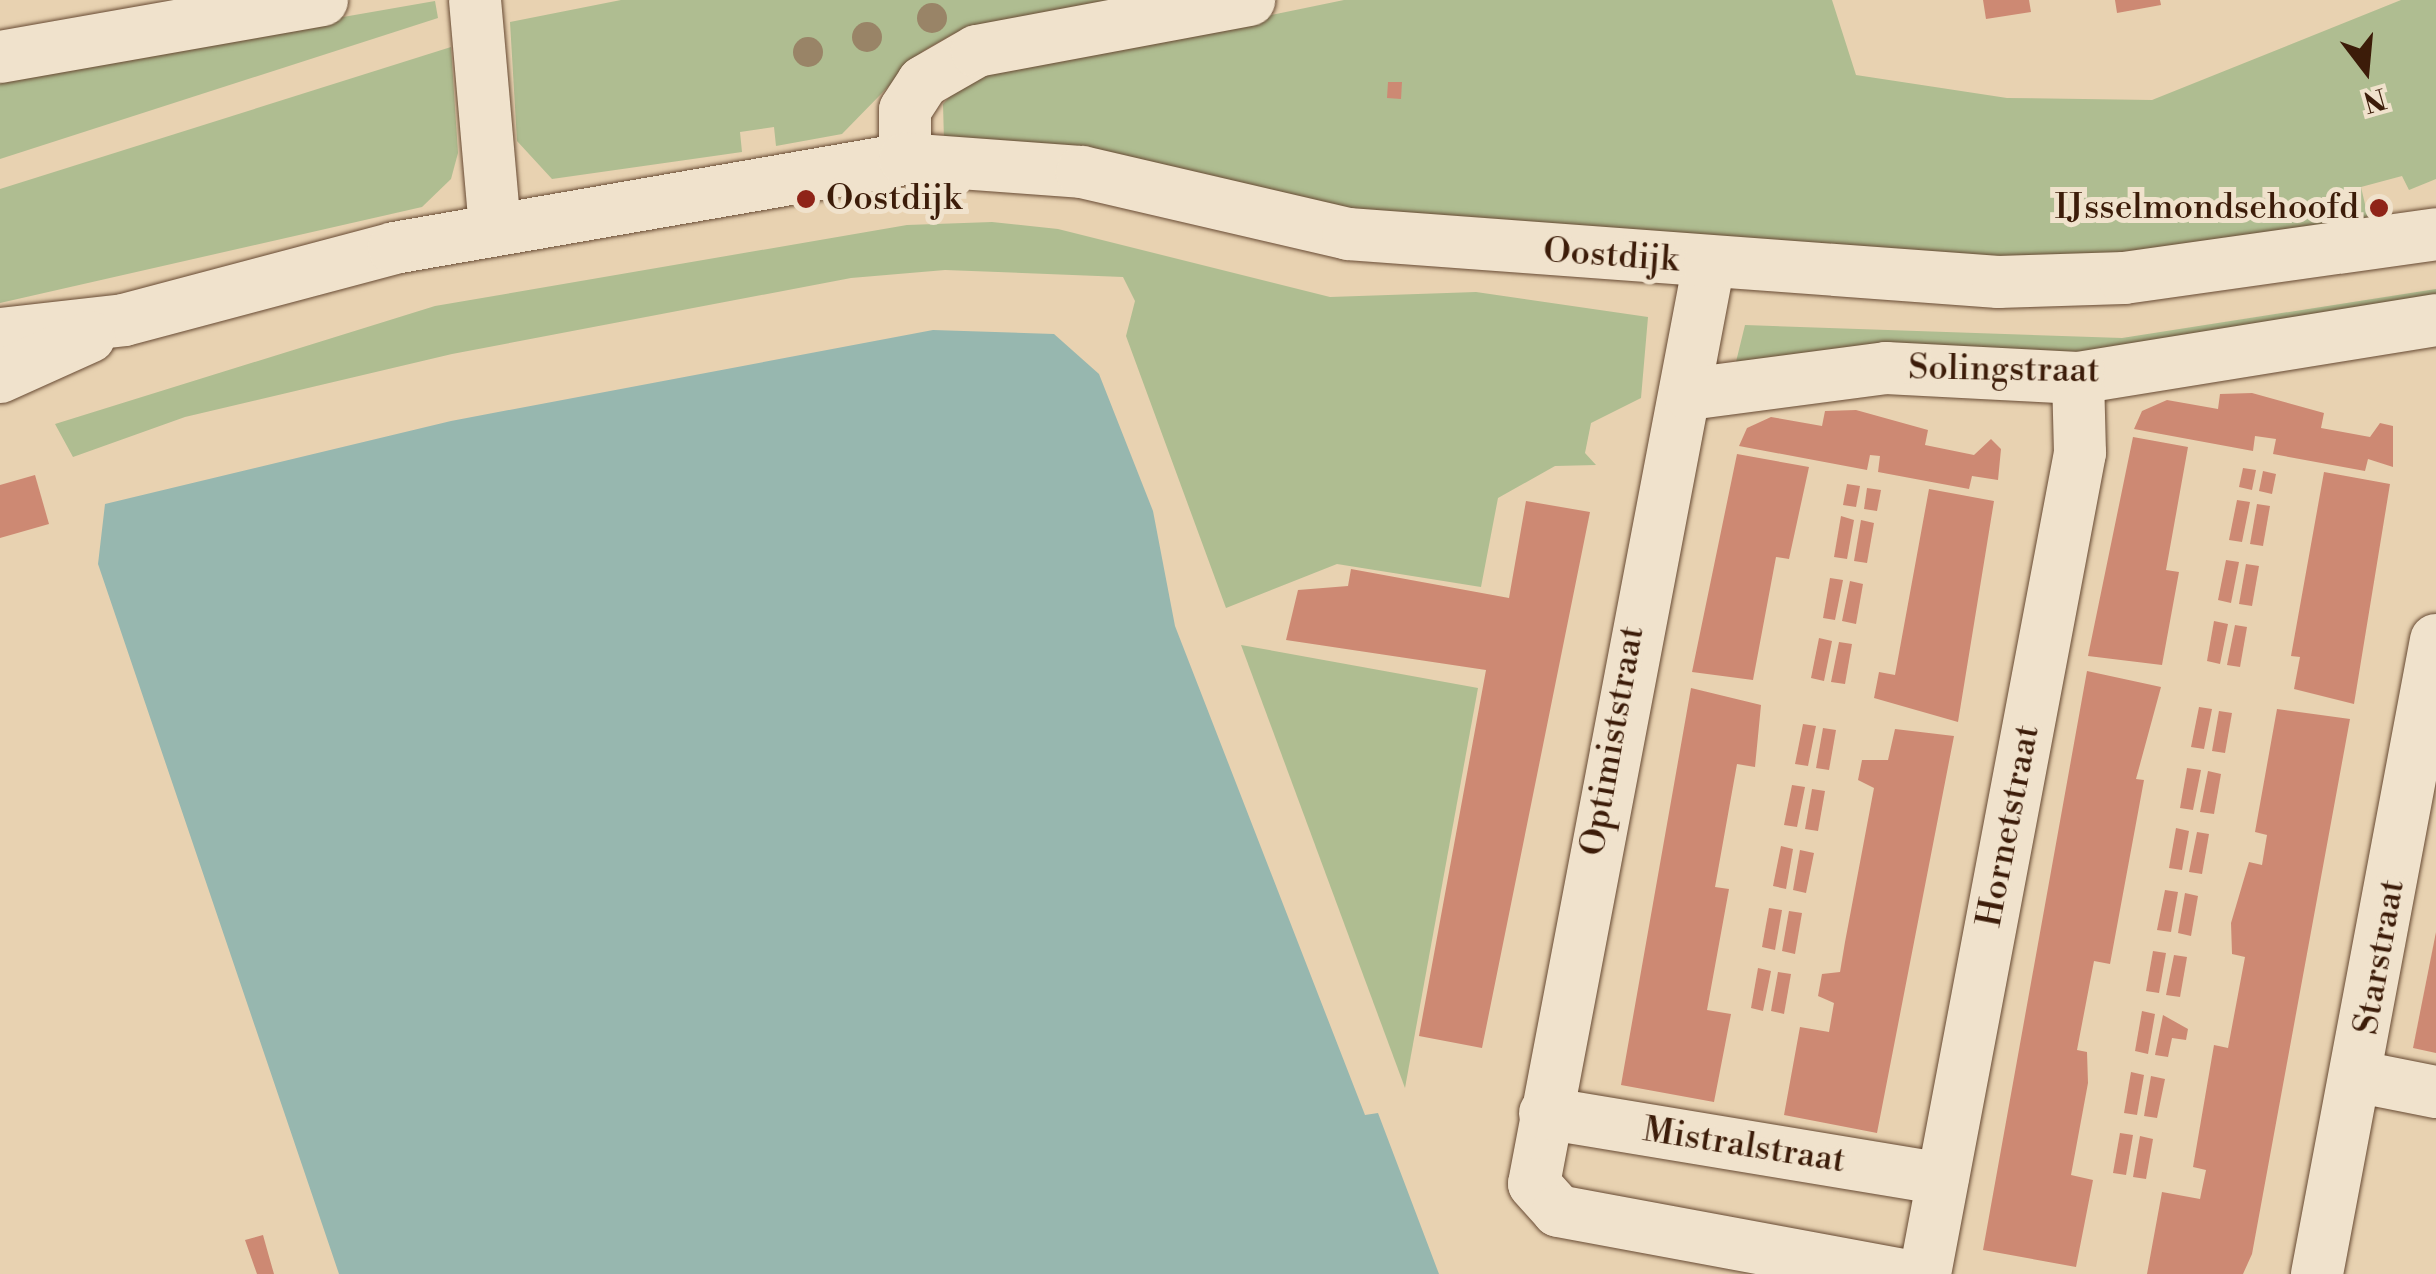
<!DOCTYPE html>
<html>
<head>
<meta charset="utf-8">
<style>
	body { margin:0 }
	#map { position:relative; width:2436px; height:1274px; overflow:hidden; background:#e8d2b1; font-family:"Libre Bodoni",serif }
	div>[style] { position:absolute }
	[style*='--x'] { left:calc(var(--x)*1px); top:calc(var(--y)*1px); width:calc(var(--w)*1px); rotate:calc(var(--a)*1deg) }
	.green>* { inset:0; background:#afbd91 }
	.water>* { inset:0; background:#97b7af }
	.building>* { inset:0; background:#cd8973 }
	.roads { filter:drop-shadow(0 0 2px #674a33) drop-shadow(0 0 2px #674a33) }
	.minor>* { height:52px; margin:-26px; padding:0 26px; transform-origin:26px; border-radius:26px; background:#f0e2cc }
	.trees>* { width:30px; height:30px; margin:-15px; border-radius:50%; background:#998467 }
	.dots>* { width:28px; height:28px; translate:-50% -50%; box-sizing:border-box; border:5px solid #f0e2cc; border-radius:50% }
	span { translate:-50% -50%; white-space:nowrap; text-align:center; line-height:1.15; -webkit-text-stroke:10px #f0e2cc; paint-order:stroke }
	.poi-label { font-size:35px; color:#3c1c09 }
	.left { translate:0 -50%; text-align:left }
	.right { translate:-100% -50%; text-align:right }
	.street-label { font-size:35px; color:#3c1c09 }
	.north { position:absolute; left:2316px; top:20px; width:100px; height:100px; -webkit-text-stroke:8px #f0e2cc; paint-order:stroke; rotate:164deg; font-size:28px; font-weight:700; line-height:40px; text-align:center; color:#3c1c09 }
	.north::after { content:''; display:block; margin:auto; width:35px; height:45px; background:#3c1c09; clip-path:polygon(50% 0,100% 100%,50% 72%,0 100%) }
</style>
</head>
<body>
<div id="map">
	<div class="green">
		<div style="clip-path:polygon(621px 0,1181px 0,953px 34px,923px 51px,842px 134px,776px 146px,774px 127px,740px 132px,742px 152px,552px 179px,517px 141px,510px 22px)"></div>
		<div style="clip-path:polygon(1344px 0,1832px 0,1856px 75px,2007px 98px,2152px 100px,2401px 0,2436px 0,2436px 179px,2409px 190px,2402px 176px,2361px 187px,2368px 217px,2218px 254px,1983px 262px,1355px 212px,944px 141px,943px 104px,968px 77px)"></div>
		<div style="clip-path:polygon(435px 1px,438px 18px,0 159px,0 77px)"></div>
		<div style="clip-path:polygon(451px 47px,458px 153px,451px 179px,422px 207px,0 303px,0 189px)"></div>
		<div style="clip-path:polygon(992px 222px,1058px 229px,1330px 297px,1476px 292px,1648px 317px,1641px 398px,1591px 423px,1585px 453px,1596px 465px,1555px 466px,1498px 498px,1481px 587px,1337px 564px,1226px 608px,1126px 336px,1135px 301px,1123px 277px,945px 270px,851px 278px,452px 354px,185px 417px,73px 457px,55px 424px,435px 306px,907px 225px)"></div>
		<div style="clip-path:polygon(2436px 289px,2436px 301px,2111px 356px,1734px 370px,1745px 325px,2122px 338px)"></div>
		<div style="clip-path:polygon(1241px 645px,1478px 688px,1405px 1088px)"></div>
	</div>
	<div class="water">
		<div style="clip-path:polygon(933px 330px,1054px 334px,1099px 374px,1153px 511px,1175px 626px,1365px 1115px,1378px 1113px,1439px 1274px,339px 1274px,98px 564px,105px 504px,451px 421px)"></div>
	</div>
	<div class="building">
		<div style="clip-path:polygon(1983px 0,2029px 0,2031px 12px,1986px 19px)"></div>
		<div style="clip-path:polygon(2115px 0,2160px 0,2161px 5px,2117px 13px)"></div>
		<div style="clip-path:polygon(1388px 82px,1402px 82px,1401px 99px,1387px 98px)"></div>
		<div style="clip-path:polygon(2252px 393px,2324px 413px,2321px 428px,2370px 437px,2380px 423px,2393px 426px,2393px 467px,2368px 459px,2365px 471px,2273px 454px,2276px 439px,2255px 436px,2253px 451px,2134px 429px,2142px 411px,2167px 400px,2218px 409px,2220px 394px)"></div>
		<div style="clip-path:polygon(1856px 410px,1928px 430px,1925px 445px,1974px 455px,1991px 439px,2001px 449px,1998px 480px,1972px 476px,1969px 489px,1878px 472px,1880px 456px,1870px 455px,1867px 470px,1739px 446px,1747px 428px,1771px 417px,1822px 426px,1825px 411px)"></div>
		<div style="clip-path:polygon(2133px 437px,2188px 447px,2166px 570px,2179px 572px,2162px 665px,2088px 656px)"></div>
		<div style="clip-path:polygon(1737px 454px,1809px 467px,1789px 559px,1776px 557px,1753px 680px,1692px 672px)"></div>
		<div style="clip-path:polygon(2243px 468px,2256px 470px,2252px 490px,2239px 487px)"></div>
		<div style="clip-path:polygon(2263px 471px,2276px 474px,2272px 494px,2259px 491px)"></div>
		<div style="clip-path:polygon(2324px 472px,2390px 484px,2354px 704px,2294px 689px,2300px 657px,2291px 656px)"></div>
		<div style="clip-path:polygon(35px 475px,49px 524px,0 538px,0 485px)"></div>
		<div style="clip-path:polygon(1847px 484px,1860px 486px,1856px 507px,1843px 505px)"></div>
		<div style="clip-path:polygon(1867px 488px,1881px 490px,1877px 511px,1864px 509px)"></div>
		<div style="clip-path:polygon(1929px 489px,1994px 501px,1958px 722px,1874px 698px,1879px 672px,1895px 675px)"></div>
		<div style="clip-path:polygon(2237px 500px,2250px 502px,2242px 542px,2229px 540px)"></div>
		<div style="clip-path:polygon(1526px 501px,1590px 512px,1482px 1048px,1419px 1036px,1486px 670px,1286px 640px,1298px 590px,1348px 586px,1351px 569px,1509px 598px)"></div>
		<div style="clip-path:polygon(2257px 504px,2270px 506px,2263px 546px,2250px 544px)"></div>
		<div style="clip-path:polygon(1841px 516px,1854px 520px,1847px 559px,1834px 557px)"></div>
		<div style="clip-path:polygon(1861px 520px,1874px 523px,1867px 563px,1854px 561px)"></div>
		<div style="clip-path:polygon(2226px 560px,2239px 562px,2231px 603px,2218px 600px)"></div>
		<div style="clip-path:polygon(2246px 564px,2259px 566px,2252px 606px,2239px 604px)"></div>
		<div style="clip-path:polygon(1830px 578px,1843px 580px,1835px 620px,1823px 618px)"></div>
		<div style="clip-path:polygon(1850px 581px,1863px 584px,1856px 624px,1842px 621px)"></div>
		<div style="clip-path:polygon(2214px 621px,2228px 624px,2220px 664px,2207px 661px)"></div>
		<div style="clip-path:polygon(2235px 625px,2247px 627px,2240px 667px,2227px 665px)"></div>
		<div style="clip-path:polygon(1819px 638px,1832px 641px,1824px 681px,1811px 678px)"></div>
		<div style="clip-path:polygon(1839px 642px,1852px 644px,1845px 684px,1831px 682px)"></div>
		<div style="clip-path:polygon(2087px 671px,2161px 687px,2136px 779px,2144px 780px,2110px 964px,2094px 961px,2077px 1050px,2087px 1052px,2088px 1083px,2071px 1175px,2093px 1180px,2076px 1267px,1983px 1250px)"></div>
		<div style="clip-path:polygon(1691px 688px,1761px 705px,1755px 767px,1737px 764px,1715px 887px,1729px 889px,1707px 1010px,1731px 1014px,1714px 1102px,1621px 1085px)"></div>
		<div style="clip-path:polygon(2199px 707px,2212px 709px,2204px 749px,2191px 747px)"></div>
		<div style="clip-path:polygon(2277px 709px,2350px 719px,2252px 1254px,2243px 1274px,2147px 1274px,2162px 1192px,2200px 1199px,2206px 1170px,2193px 1167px,2214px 1045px,2228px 1048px,2245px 957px,2232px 954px,2231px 923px,2249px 862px,2262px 865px,2267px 835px,2255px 832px)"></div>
		<div style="clip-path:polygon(2219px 711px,2232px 713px,2225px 753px,2212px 751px)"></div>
		<div style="clip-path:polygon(1803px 724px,1816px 726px,1808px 766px,1795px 764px)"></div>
		<div style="clip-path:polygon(1823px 728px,1836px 730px,1829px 770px,1816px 768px)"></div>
		<div style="clip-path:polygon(1895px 729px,1954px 736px,1877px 1133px,1784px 1115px,1800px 1027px,1829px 1032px,1834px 1003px,1818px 996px,1822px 974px,1840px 972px,1845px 942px,1874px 788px,1858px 780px,1862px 760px,1888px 760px)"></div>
		<div style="clip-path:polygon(2187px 768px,2201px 770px,2193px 810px,2180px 808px)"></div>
		<div style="clip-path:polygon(2208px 771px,2221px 774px,2214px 814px,2200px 812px)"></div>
		<div style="clip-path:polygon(1792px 785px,1805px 787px,1797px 827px,1784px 825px)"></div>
		<div style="clip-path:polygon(1812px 789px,1825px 791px,1818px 831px,1805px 829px)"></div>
		<div style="clip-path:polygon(2176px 828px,2189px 831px,2182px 870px,2169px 868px)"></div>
		<div style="clip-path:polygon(2197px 832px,2209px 834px,2202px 874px,2189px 872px)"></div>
		<div style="clip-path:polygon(1781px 846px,1793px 849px,1786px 889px,1773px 886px)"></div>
		<div style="clip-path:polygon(1800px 850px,1814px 853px,1806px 893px,1793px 890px)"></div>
		<div style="clip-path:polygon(2165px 890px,2178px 892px,2171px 932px,2157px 930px)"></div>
		<div style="clip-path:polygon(2185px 893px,2198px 896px,2191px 936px,2178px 933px)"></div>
		<div style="clip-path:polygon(1769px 908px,1782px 910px,1775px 950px,1762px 947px)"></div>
		<div style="clip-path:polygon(1789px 911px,1802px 913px,1795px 954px,1782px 951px)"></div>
		<div style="clip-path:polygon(2436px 932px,2436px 1053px,2413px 1048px)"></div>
		<div style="clip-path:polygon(2153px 951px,2166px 953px,2159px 993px,2146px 991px)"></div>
		<div style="clip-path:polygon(2174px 955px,2187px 957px,2180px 997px,2166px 995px)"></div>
		<div style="clip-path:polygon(1758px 968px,1771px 971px,1763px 1011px,1751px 1008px)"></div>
		<div style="clip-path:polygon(1778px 972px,1791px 974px,1784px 1014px,1771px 1011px)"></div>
		<div style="clip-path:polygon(2142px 1011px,2155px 1014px,2148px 1054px,2135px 1051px)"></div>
		<div style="clip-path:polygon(2163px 1015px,2188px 1029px,2186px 1040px,2172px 1038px,2168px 1057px,2155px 1055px)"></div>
		<div style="clip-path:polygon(2131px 1072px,2144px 1075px,2137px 1115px,2124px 1113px)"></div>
		<div style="clip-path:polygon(2151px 1076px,2165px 1079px,2157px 1118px,2144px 1116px)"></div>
		<div style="clip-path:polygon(2120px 1133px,2133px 1135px,2126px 1175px,2113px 1173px)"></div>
		<div style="clip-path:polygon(2140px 1136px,2153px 1139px,2146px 1179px,2133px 1177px)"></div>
		<div style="clip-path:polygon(263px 1235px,268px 1253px,274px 1274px,257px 1274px,245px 1240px)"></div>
	</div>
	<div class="roads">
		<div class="minor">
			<div style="--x:475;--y:0;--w:230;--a:85"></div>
			<div style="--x:0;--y:57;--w:327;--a:-10"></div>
			<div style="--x:905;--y:159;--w:49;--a:-90"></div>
			<div style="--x:905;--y:110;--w:33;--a:-57"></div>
			<div style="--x:923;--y:82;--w:62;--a:-29.9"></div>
			<div style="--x:977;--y:51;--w:277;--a:-10.6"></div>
			<div style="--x:1709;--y:263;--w:937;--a:100.76"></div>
			<div style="--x:1534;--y:1184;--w:36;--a:48"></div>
			<div style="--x:1558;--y:1211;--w:347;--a:10.5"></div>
			<div style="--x:0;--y:334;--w:125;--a:-6.4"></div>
			<div style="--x:124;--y:320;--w:279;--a:-14.9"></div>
			<div style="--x:394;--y:248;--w:519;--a:-9.88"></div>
			<div style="--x:905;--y:159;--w:177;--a:4.2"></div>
			<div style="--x:1082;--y:172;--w:273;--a:13.1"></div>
			<div style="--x:1348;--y:234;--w:652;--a:4.22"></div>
			<div style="--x:1998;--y:282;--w:126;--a:-1.8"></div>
			<div style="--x:2124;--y:278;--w:315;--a:-8"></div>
			<div style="--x:0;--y:377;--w:98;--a:-24.2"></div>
			<div style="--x:1689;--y:394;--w:199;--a:-7.5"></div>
			<div style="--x:1886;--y:368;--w:192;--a:3"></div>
			<div style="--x:2078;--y:378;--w:363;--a:-9.2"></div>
			<div style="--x:2360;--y:1077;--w:77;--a:11.2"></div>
			<div style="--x:1545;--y:1113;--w:403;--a:9.4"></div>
			<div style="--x:1925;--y:1274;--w:836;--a:-79.31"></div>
			<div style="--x:2080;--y:453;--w:75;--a:-91.5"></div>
			<div style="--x:2317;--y:1274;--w:645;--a:-79.37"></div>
		</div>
	</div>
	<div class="trees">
		<div style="left:932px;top:18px"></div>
		<div style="left:867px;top:37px"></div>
		<div style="left:808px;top:52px"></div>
	</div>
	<div class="dots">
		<div style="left:806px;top:199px;background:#8f2418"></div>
		<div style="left:2379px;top:208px;background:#8f2418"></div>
	</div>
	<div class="poi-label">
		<span class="left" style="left:826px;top:199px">Oostdijk</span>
		<span class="right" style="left:2359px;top:208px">IJsselmondsehoofd</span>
	</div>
	<div class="street-label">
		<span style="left:1611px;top:256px;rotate:4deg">Oostdijk</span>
		<span style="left:2004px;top:370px;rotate:1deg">Solingstraat</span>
		<span style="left:1613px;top:741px;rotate:-80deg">Optimiststraat</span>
		<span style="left:2009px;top:826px;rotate:-79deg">Hornetstraat</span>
		<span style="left:2380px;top:957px;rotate:-80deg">Starstraat</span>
		<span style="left:1744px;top:1146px;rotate:9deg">Mistralstraat</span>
	</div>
	<div class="north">N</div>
</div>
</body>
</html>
